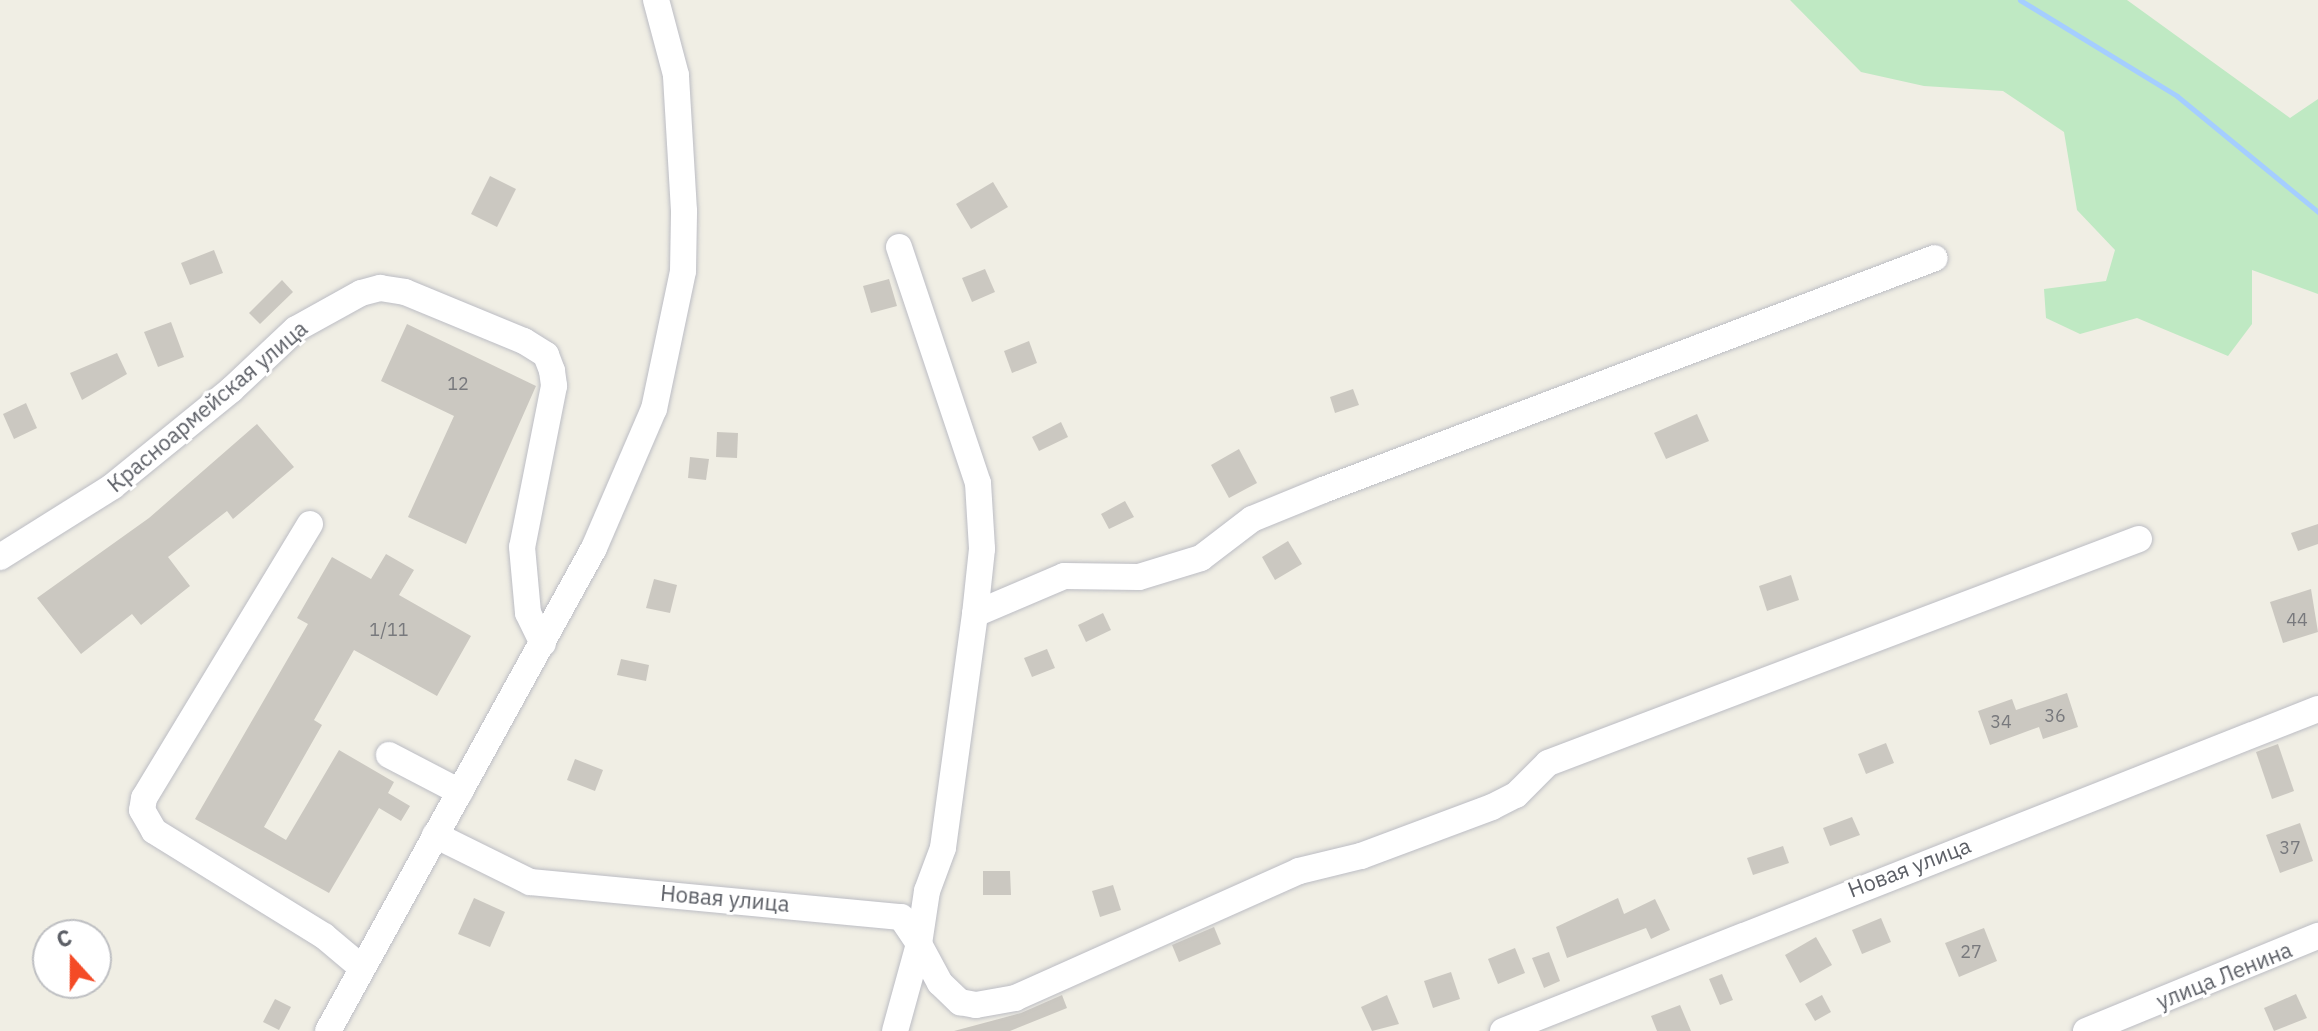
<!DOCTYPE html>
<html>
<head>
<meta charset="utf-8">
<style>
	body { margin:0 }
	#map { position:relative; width:2318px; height:1031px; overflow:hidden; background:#f0eee4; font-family:"IBM Plex Sans",sans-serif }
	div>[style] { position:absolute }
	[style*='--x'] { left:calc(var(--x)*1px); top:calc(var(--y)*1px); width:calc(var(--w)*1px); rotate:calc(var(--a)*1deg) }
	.green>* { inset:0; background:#bfe9c3 }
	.stream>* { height:5px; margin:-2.5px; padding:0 2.5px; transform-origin:2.5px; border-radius:2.5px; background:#a5ceff }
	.building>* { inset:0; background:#cbc8c1 }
	.roads { filter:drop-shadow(0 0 2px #bcbdc4) drop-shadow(0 0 2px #bcbdc4) }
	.minor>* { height:26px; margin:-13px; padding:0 13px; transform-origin:13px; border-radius:13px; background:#fff }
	span { translate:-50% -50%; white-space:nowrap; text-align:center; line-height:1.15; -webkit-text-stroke:6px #fff; paint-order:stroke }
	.number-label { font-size:18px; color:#78797d }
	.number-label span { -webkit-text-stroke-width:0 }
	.street-label { font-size:22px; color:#5c5f66 }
	.north { position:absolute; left:32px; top:919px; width:80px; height:80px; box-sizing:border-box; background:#fff; border:2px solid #bebfc2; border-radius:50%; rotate:339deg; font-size:22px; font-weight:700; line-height:32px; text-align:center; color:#5c5f66 }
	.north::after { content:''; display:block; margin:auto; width:28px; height:36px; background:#f44b26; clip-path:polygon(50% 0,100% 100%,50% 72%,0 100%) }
</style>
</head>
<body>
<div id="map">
	<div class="green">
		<div style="clip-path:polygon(1790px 0,2127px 0,2290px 118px,2318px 99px,2318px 294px,2252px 270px,2252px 324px,2228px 356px,2137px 318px,2080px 334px,2046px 318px,2044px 289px,2106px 281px,2115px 250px,2077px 210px,2064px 132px,2003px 91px,1924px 86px,1861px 72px)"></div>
	</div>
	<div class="stream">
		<div style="--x:2020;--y:0;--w:184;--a:31.4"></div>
		<div style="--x:2177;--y:96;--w:183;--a:39.4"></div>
	</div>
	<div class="building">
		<div style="clip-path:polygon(490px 176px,516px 189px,497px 227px,471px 214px)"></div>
		<div style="clip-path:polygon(993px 182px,1008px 207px,971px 229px,956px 204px)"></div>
		<div style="clip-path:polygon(214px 250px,223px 273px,190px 285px,181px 263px)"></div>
		<div style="clip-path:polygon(985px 269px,995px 292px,972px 302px,962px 278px)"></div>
		<div style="clip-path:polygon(889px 279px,897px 306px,871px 313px,863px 286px)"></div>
		<div style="clip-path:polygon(282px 280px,293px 292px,260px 324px,249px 313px)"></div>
		<div style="clip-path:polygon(171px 322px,184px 357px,158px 367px,144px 332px)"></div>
		<div style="clip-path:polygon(407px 324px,536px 386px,466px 544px,408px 517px,454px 416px,381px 381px)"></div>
		<div style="clip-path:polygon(1029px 341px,1037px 363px,1012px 373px,1004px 351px)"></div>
		<div style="clip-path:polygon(117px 353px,127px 374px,82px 400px,70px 373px)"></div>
		<div style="clip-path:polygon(1353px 389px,1359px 405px,1335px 413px,1330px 397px)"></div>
		<div style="clip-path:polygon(26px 403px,37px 428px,14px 439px,3px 414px)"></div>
		<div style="clip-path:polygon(1697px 414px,1709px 441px,1666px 459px,1654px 433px)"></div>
		<div style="clip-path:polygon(1061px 422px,1068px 437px,1039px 451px,1032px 437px)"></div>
		<div style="clip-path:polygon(257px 424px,294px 467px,233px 519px,227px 511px,168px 557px,190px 586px,141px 625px,132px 614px,81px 654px,37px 598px,149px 518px)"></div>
		<div style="clip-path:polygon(717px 432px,738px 433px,737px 458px,716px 457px)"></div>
		<div style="clip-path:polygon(1239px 449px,1257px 483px,1229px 498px,1211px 465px)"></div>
		<div style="clip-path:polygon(690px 457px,709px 459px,706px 480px,688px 478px)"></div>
		<div style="clip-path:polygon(1125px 501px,1134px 517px,1109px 529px,1101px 514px)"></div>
		<div style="clip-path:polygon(2318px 524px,2318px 544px,2298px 551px,2291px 533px)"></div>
		<div style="clip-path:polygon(1288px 541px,1302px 564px,1275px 580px,1262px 557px)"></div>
		<div style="clip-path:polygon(386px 554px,414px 570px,399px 595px,471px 636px,437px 696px,354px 650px,314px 720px,322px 725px,264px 827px,286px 840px,339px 750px,394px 782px,388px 793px,410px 806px,401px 821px,379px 808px,329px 893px,195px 819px,308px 624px,297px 618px,332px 557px,371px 579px)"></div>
		<div style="clip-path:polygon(1791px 575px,1799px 600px,1767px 611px,1759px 586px)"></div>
		<div style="clip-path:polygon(654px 579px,677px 585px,670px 613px,646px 608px)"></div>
		<div style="clip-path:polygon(2311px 589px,2318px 632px,2283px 643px,2270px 602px)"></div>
		<div style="clip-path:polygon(1103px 613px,1111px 630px,1086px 642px,1078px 625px)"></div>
		<div style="clip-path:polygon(1047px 649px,1055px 668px,1032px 677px,1024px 658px)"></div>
		<div style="clip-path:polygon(621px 659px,649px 665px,646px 681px,617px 675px)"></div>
		<div style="clip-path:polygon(2067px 693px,2078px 727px,2043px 739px,2039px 727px,1990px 745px,1978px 711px,2012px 699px,2016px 710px)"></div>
		<div style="clip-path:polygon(1886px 743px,1894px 763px,1866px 774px,1858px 754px)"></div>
		<div style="clip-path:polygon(2278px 744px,2294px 791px,2272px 799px,2256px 752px)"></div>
		<div style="clip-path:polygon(575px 759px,603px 770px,595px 791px,567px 780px)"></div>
		<div style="clip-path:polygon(1852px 817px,1860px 835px,1830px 846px,1823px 828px)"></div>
		<div style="clip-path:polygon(2300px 823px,2313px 861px,2280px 873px,2266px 835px)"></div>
		<div style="clip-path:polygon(1783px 846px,1789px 863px,1753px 875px,1747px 858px)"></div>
		<div style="clip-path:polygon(983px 871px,1010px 871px,1011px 895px,983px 895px)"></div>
		<div style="clip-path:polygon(1113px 885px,1121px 910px,1100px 917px,1092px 891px)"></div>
		<div style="clip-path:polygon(474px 898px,505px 912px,490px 947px,458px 934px)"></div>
		<div style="clip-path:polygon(1618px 898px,1624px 914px,1655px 899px,1670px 930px,1651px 939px,1646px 928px,1567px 958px,1556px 927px)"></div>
		<div style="clip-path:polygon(1881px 918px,1891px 942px,1862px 954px,1852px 930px)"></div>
		<div style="clip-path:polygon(1214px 927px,1221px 944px,1179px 962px,1172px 945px)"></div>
		<div style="clip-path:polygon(1984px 928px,1997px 961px,1959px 977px,1945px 943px)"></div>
		<div style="clip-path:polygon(1816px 937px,1832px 965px,1800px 983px,1785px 955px)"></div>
		<div style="clip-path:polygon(1515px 948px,1525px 973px,1498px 984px,1488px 959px)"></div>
		<div style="clip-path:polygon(1549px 952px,1560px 981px,1544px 988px,1532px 958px)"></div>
		<div style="clip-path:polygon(1451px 972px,1460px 999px,1433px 1008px,1424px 981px)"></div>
		<div style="clip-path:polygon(1722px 974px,1733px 1000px,1720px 1005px,1709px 979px)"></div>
		<div style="clip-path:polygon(2296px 994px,2307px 1018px,2274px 1031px,2264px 1008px)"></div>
		<div style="clip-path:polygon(1062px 995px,1067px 1008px,1010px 1031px,954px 1031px,1021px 1013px)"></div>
		<div style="clip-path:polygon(1387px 995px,1399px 1024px,1372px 1031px,1361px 1007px)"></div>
		<div style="clip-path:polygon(1822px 995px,1831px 1012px,1815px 1021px,1805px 1004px)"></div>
		<div style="clip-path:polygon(275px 999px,291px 1007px,279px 1030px,263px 1022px)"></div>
		<div style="clip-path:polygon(1680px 1005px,1691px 1031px,1657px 1031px,1651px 1016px)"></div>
	</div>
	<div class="roads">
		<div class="minor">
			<div style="--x:899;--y:247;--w:249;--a:71.5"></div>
			<div style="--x:978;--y:483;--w:66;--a:86.5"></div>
			<div style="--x:982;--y:549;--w:65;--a:96.1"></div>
			<div style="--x:975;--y:614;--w:236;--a:97.8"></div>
			<div style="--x:943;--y:848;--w:46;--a:110.4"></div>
			<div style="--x:927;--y:891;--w:54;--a:98.6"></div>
			<div style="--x:919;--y:944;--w:44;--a:61.7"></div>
			<div style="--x:940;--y:983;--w:28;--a:44"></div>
			<div style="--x:960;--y:1002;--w:16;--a:11"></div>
			<div style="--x:976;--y:1005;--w:40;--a:-10"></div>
			<div style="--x:1015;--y:998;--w:311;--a:-24.1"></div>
			<div style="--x:1299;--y:871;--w:64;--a:-13.6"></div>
			<div style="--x:1361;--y:856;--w:140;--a:-20.5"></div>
			<div style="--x:1492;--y:807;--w:27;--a:-27"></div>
			<div style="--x:1516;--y:795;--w:45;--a:-45"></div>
			<div style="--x:1548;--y:763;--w:632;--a:-20.76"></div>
			<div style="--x:310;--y:524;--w:320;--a:121.2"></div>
			<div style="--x:144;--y:798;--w:12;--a:99"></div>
			<div style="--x:142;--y:810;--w:24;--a:60"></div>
			<div style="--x:154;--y:831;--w:200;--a:31.7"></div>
			<div style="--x:324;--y:936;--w:48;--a:40"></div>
			<div style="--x:0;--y:557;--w:133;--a:-32.1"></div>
			<div style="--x:113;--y:486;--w:152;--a:-39.1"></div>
			<div style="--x:231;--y:390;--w:89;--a:-43.2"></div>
			<div style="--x:296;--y:329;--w:74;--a:-29"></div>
			<div style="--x:361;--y:293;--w:20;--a:-15"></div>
			<div style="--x:380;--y:288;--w:25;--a:9"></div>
			<div style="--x:405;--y:292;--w:129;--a:22.4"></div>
			<div style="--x:524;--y:341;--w:26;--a:32"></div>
			<div style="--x:546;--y:355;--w:17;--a:69"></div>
			<div style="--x:552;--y:371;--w:15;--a:82"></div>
			<div style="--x:554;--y:386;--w:164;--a:101.2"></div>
			<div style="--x:522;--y:547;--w:66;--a:84.8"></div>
			<div style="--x:528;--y:613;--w:34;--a:64"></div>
			<div style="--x:975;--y:614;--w:97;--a:-23.1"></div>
			<div style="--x:1064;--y:576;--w:75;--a:0.8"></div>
			<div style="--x:1139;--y:577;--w:65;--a:-17"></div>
			<div style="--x:1201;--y:558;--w:64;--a:-37.4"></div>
			<div style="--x:1252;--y:519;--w:77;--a:-22.2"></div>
			<div style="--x:1323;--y:490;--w:654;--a:-20.76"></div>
			<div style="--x:389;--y:755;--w:80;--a:27.5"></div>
			<div style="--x:435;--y:835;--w:106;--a:26.3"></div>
			<div style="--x:530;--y:882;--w:373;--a:5.4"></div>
			<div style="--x:901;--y:917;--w:32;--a:56"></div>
			<div style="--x:919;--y:944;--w:90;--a:105.4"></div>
			<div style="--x:328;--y:1031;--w:551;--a:-61.16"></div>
			<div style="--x:594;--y:548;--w:151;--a:-66.7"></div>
			<div style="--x:654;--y:409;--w:141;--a:-78.1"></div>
			<div style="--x:683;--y:271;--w:60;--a:-89"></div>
			<div style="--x:684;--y:211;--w:136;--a:-93.4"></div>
			<div style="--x:676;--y:75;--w:78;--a:-104.9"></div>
			<div style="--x:1503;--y:1031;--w:876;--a:-21.56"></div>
			<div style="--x:2086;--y:1031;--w:251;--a:-22.3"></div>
		</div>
	</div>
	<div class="number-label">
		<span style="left:458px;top:384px">12</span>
		<span style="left:2297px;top:620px">44</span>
		<span style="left:389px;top:630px">1/11</span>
		<span style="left:2055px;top:716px">36</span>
		<span style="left:2001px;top:722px">34</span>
		<span style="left:2290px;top:848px">37</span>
		<span style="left:1971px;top:952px">27</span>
	</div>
	<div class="street-label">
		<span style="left:207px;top:406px;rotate:-40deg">Красноармейская улица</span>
		<span style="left:1909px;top:867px;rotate:-21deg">Новая улица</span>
		<span style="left:725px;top:898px;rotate:5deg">Новая улица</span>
		<span style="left:2224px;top:975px;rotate:-22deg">улица Ленина</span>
	</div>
	<div class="north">С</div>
</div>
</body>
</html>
